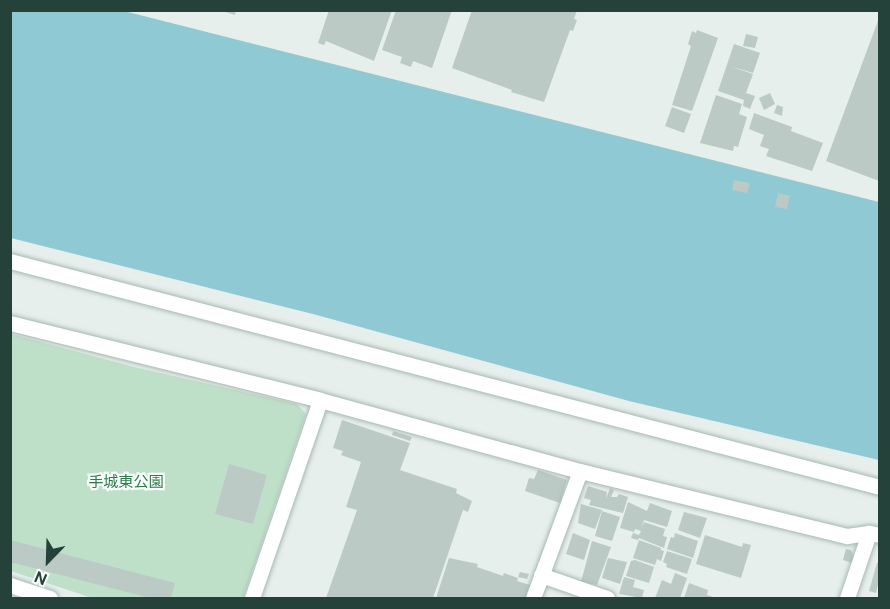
<!DOCTYPE html>
<html>
<head>
<meta charset="utf-8">
<style>
	body { margin:0 }
	#map { position:relative; width:890px; height:609px; overflow:hidden; background:#e6efeb; font-family:"DM Sans","Noto Sans JP",sans-serif }
	div>[style] { position:absolute }
	[style*='--x'] { left:calc(var(--x)*1px); top:calc(var(--y)*1px); width:calc(var(--w)*1px); rotate:calc(var(--a)*1deg) }
	.green>* { inset:0; background:#bfe0c8 }
	.water>* { inset:0; background:#8ec9d4 }
	.building>* { inset:0; background:#bbcac4 }
	.roads { filter:drop-shadow(0 0 2px #a8b8b2) drop-shadow(0 0 2px #a8b8b2) }
	.minor>* { height:15px; margin:-7.5px; padding:0 7.5px; transform-origin:7.5px; border-radius:7.5px; background:#fff }
	span { translate:-50% -50%; white-space:nowrap; text-align:center; line-height:1.15; -webkit-text-stroke:4.5px #f7fbf9; paint-order:stroke }
	.park-label { font-size:15px; color:#2d7a4b }
	.frame { position:absolute; inset:0; border:12px solid #24423a; pointer-events:none }
	.north { position:absolute; left:18px; top:531px; width:60px; height:60px; -webkit-text-stroke:4px #f7fbf9; paint-order:stroke; rotate:203deg; font-size:16px; font-weight:700; line-height:24px; text-align:center; color:#24423a }
	.north::after { content:''; display:block; margin:auto; width:21px; height:27px; background:#24423a; clip-path:polygon(50% 0,100% 100%,50% 72%,0 100%) }
</style>
</head>
<body>
<div id="map">
	<div class="green">
		<div style="clip-path:polygon(11px 334px,134px 367px,297px 404px,306px 414px,243px 598px,92px 598px,11px 571px)"></div>
	</div>
	<div class="water">
		<div style="clip-path:polygon(10px 11px,124px 11px,879px 202px,879px 460px,629px 401px,313px 314px,11px 238px)"></div>
	</div>
	<div class="building">
		<div style="clip-path:polygon(219px 10px,236px 10px,235px 15px)"></div>
		<div style="clip-path:polygon(329px 10px,392px 10px,374px 61px,326px 41px,324px 45px,318px 43px)"></div>
		<div style="clip-path:polygon(396px 10px,452px 10px,432px 68px,413px 61px,411px 67px,400px 63px,402px 57px,382px 50px)"></div>
		<div style="clip-path:polygon(472px 10px,577px 10px,574px 19px,577px 20px,573px 31px,570px 30px,544px 102px,511px 92px,512px 90px,452px 68px)"></div>
		<div style="clip-path:polygon(879px 18px,879px 181px,826px 161px)"></div>
		<div style="clip-path:polygon(697px 30px,718px 38px,692px 111px,672px 105px,691px 46px,688px 44px,692px 31px,696px 33px)"></div>
		<div style="clip-path:polygon(746px 34px,758px 37px,755px 48px,743px 46px)"></div>
		<div style="clip-path:polygon(734px 44px,760px 53px,753px 73px,729px 66px,753px 74px,746px 93px,755px 96px,750px 109px,743px 106px,744px 100px,718px 91px)"></div>
		<div style="clip-path:polygon(770px 93px,775px 104px,764px 110px,759px 98px)"></div>
		<div style="clip-path:polygon(716px 95px,742px 104px,739px 114px,747px 117px,738px 147px,734px 146px,733px 151px,700px 143px)"></div>
		<div style="clip-path:polygon(777px 105px,783px 107px,782px 116px,774px 113px)"></div>
		<div style="clip-path:polygon(672px 107px,691px 114px,684px 133px,665px 126px)"></div>
		<div style="clip-path:polygon(754px 113px,792px 127px,791px 131px,823px 143px,812px 171px,766px 156px,769px 149px,760px 146px,764px 135px,749px 129px)"></div>
		<div style="clip-path:polygon(734px 180px,750px 183px,747px 193px,732px 190px)"></div>
		<div style="clip-path:polygon(778px 193px,790px 196px,787px 209px,775px 207px)"></div>
		<div style="clip-path:polygon(342px 420px,410px 443px,400px 470px,457px 489px,456px 493px,472px 501px,468px 512px,463px 510px,433px 598px,326px 598px,357px 510px,346px 507px,361px 462px,341px 455px,343px 451px,333px 448px)"></div>
		<div style="clip-path:polygon(393px 431px,412px 437px,410px 441px,392px 435px)"></div>
		<div style="clip-path:polygon(229px 464px,267px 475px,253px 524px,215px 514px)"></div>
		<div style="clip-path:polygon(538px 470px,567px 480px,560px 503px,525px 491px,529px 478px,534px 479px)"></div>
		<div style="clip-path:polygon(588px 486px,607px 492px,606px 499px,610px 488px,614px 490px,611px 497px,617px 497px,619px 494px,628px 497px,623px 513px,589px 505px,591px 500px,584px 498px)"></div>
		<div style="clip-path:polygon(628px 502px,647px 511px,650px 503px,672px 511px,667px 527px,644px 520px,641px 528px,644px 522px,665px 529px,663px 536px,667px 537px,664px 548px,639px 538px,638px 540px,631px 538px,633px 533px,639px 535px,641px 531px,635px 529px,634px 532px,620px 528px)"></div>
		<div style="clip-path:polygon(581px 504px,602px 510px,595px 529px,578px 523px)"></div>
		<div style="clip-path:polygon(602px 511px,620px 517px,612px 541px,595px 536px)"></div>
		<div style="clip-path:polygon(684px 512px,707px 518px,700px 538px,678px 530px)"></div>
		<div style="clip-path:polygon(573px 533px,590px 540px,584px 560px,566px 554px)"></div>
		<div style="clip-path:polygon(675px 533px,698px 541px,693px 558px,667px 549px,671px 537px,674px 538px)"></div>
		<div style="clip-path:polygon(705px 535px,742px 547px,743px 543px,751px 545px,741px 578px,696px 564px)"></div>
		<div style="clip-path:polygon(10px 540px,175px 583px,171px 598px,150px 598px,10px 562px)"></div>
		<div style="clip-path:polygon(639px 540px,661px 548px,661px 550px,664px 551px,661px 561px,657px 559px,655px 565px,633px 558px)"></div>
		<div style="clip-path:polygon(592px 541px,611px 547px,597px 585px,581px 582px)"></div>
		<div style="clip-path:polygon(846px 549px,851px 550px,854px 557px,852px 563px,843px 560px)"></div>
		<div style="clip-path:polygon(667px 551px,692px 559px,687px 574px,666px 567px,667px 564px,663px 562px)"></div>
		<div style="clip-path:polygon(449px 558px,478px 564px,477px 567px,503px 576px,504px 573px,518px 578px,517px 581px,530px 585px,526px 598px,436px 598px)"></div>
		<div style="clip-path:polygon(608px 558px,627px 562px,620px 584px,602px 578px)"></div>
		<div style="clip-path:polygon(635px 560px,654px 567px,649px 583px,626px 576px,631px 561px)"></div>
		<div style="clip-path:polygon(877px 563px,879px 563px,879px 580px,876px 593px,869px 591px)"></div>
		<div style="clip-path:polygon(520px 572px,529px 574px,527px 579px,518px 577px)"></div>
		<div style="clip-path:polygon(675px 573px,687px 578px,680px 598px,655px 598px,662px 580px,671px 584px)"></div>
		<div style="clip-path:polygon(624px 577px,635px 580px,633px 587px,644px 590px,642px 598px,619px 594px)"></div>
		<div style="clip-path:polygon(689px 583px,708px 590px,707px 595px,716px 598px,684px 598px)"></div>
	</div>
	<div class="roads">
		<div class="minor">
			<div style="--x:10;--y:261;--w:899;--a:14.56"></div>
			<div style="--x:10;--y:323;--w:319;--a:13.9"></div>
			<div style="--x:320;--y:400;--w:270;--a:15.3"></div>
			<div style="--x:580;--y:471;--w:275;--a:13.7"></div>
			<div style="--x:847;--y:536;--w:22;--a:-8"></div>
			<div style="--x:869;--y:533;--w:11;--a:10"></div>
			<div style="--x:541;--y:575;--w:70;--a:19.2"></div>
			<div style="--x:10;--y:585;--w:42;--a:18"></div>
			<div style="--x:252;--y:598;--w:209;--a:-71"></div>
			<div style="--x:533;--y:598;--w:135;--a:-69.7"></div>
			<div style="--x:847;--y:598;--w:69;--a:-71.3"></div>
		</div>
	</div>
	<div class="park-label">
		<span style="left:126px;top:483px">手城東公園</span>
	</div>
	<div class="frame"></div>
	<div class="north">N</div>
</div>
</body>
</html>
